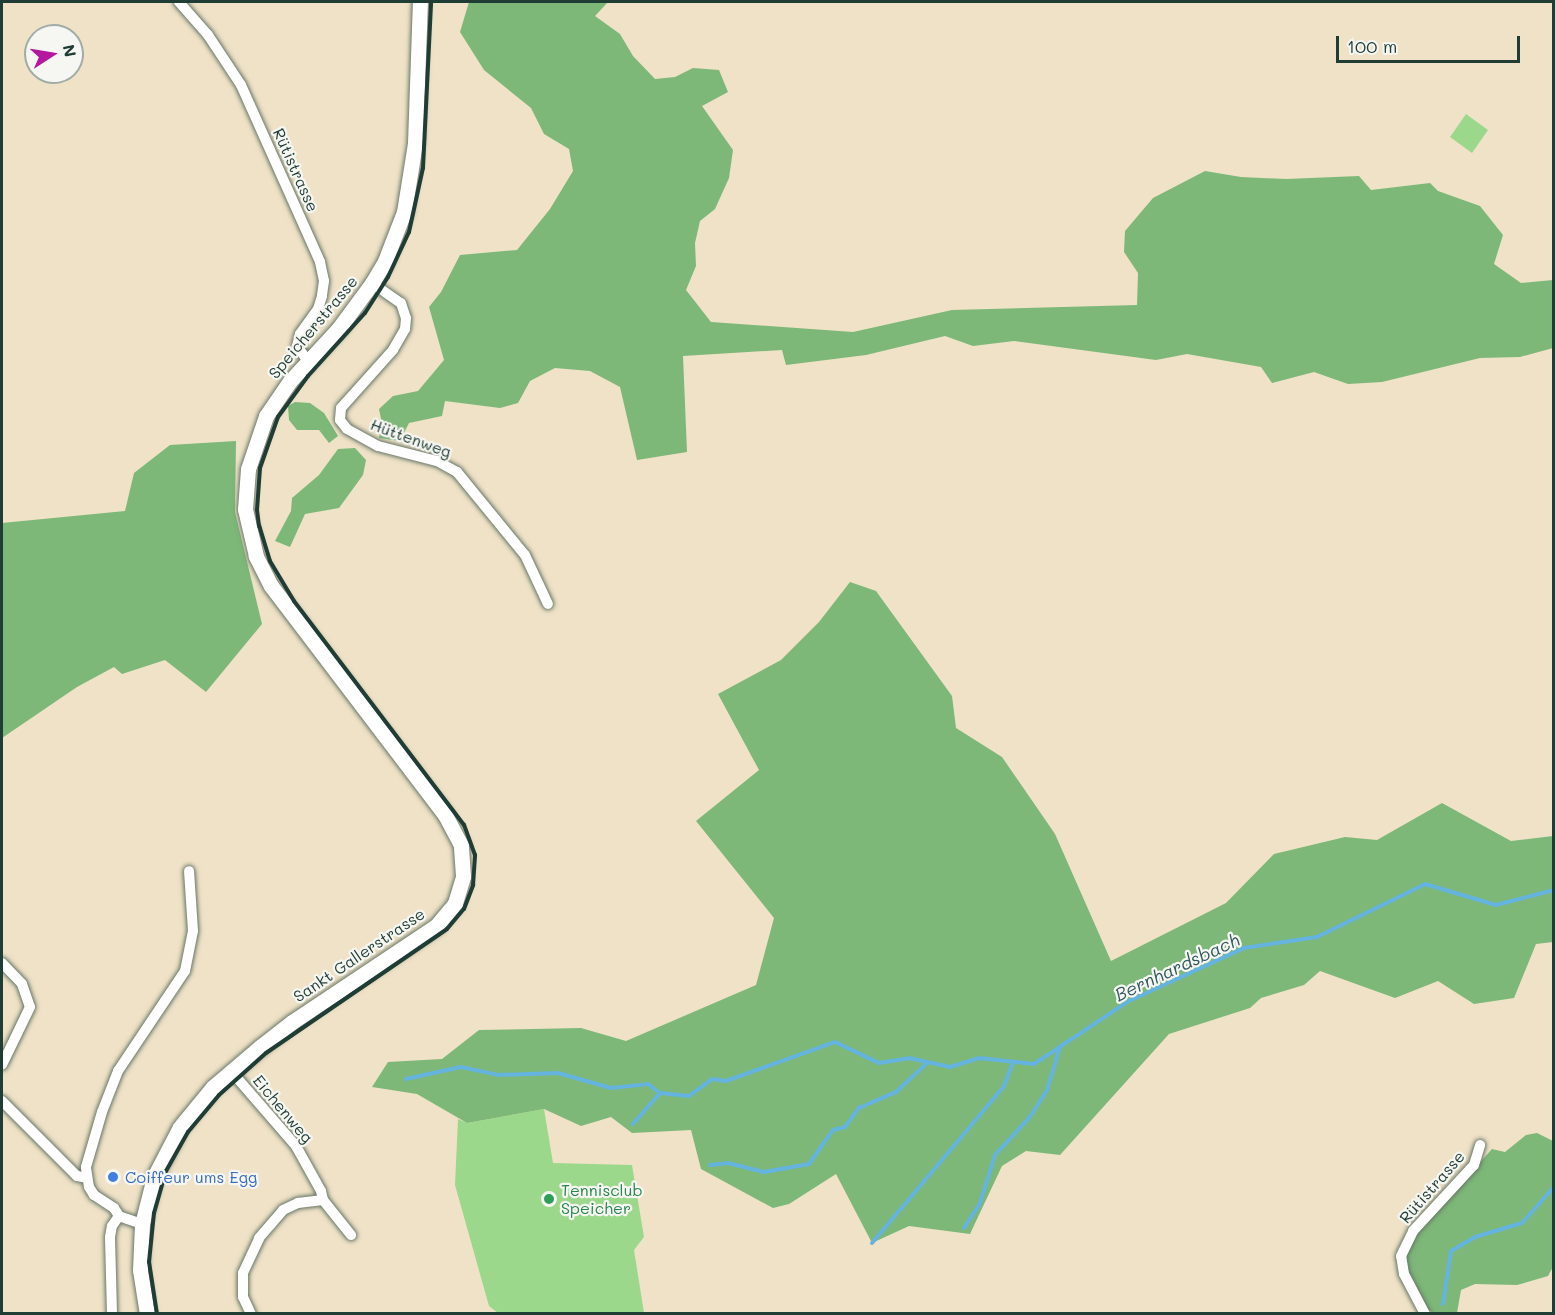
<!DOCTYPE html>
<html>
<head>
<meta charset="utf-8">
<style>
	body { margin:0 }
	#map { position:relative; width:1555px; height:1315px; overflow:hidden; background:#efe2c7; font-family:Mali,sans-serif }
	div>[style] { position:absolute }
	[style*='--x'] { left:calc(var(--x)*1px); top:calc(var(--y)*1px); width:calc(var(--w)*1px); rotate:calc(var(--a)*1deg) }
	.green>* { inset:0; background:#9cd88c }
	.forest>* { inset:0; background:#7db878 }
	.stream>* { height:4px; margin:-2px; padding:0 2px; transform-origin:2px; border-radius:2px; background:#65b3df }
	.roads { filter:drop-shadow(0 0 2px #687767) drop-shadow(0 0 2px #687767) }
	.minor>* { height:10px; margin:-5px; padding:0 5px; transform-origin:5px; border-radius:5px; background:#fff }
	.secondary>* { height:15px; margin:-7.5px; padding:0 7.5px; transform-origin:7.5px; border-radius:7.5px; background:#fff }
	.rail>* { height:4px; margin:-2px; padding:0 2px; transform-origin:2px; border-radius:2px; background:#1f3d34 }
	.dots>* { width:16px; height:16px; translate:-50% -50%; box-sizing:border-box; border:3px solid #f6f6f2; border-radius:50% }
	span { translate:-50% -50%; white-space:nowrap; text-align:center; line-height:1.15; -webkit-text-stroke:4.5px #f6f6f2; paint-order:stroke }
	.street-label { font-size:16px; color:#1f3d34 }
	.shop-label { font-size:16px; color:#366cbe }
	.left { translate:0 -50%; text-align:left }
	.leisure-label { font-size:16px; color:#27864d }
	.water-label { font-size:18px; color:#305a5f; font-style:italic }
	.frame { position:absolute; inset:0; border:3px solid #1f3d34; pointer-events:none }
	.north { position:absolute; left:24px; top:24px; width:60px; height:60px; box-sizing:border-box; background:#f6f6f2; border:2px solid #a0aca6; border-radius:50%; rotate:78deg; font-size:16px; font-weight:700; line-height:24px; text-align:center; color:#1f3d34 }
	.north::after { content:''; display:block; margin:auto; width:21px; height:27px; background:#b5179e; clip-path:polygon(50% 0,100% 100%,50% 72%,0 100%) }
	.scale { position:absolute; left:1336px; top:36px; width:184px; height:27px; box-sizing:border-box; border:3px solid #1f3d34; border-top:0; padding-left:8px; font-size:18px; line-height:21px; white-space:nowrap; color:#1f3d34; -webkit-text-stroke:4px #f6f6f2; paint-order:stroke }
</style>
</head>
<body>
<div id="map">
	<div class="green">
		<div style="clip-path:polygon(1466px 114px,1488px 130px,1472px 153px,1450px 137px)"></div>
		<div style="clip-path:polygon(544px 1109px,553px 1163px,632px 1165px,644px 1237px,634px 1250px,644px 1313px,498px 1313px,489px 1306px,455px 1185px,458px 1119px,467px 1123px)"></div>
	</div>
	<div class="forest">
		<div style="clip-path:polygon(469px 2px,608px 2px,595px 16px,620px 34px,633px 56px,655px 79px,675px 77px,693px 68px,719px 70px,728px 92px,702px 106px,733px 150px,729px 178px,715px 209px,700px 221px,695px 243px,696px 266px,686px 290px,711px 322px,853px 332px,952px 310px,1137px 305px,1138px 273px,1124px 252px,1125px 231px,1153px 198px,1205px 171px,1241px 177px,1286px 179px,1359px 176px,1371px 190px,1430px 183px,1438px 191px,1480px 206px,1503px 235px,1494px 264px,1521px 283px,1553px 280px,1553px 348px,1520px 357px,1480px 358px,1382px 382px,1348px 384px,1314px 372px,1272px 383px,1261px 367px,1187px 354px,1156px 360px,1014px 341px,973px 346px,945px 336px,866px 355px,786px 365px,782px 350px,683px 356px,687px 452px,637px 460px,620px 387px,590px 371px,555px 368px,530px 381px,518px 403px,500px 408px,445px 401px,442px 416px,409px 423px,400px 441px,379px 438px,382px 424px,379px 409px,393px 396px,418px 391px,444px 360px,429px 307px,441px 292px,460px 255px,517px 250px,550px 209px,573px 171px,569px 149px,544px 134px,531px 108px,484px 70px,460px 32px)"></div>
		<div style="clip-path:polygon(295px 402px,310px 403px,324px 413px,338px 436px,329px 443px,319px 430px,297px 430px,289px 420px,288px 406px)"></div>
		<div style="clip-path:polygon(236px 441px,235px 512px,262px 624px,206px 692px,165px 660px,122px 674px,114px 667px,77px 687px,2px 738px,2px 523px,125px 511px,134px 473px,170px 445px)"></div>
		<div style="clip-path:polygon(355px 448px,366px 460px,363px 475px,339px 508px,305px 514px,290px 547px,275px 541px,291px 511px,292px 498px,319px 475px,338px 449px)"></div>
		<div style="clip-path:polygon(850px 582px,876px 591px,952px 696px,956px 728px,1002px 757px,1055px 834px,1111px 961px,1226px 903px,1274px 854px,1345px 837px,1377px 840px,1442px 803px,1511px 841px,1553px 836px,1553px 942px,1536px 944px,1514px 998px,1474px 1004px,1438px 981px,1395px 998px,1320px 971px,1304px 985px,1261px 998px,1250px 1008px,1169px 1034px,1060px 1155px,1026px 1151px,1002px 1166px,970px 1234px,909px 1226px,872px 1243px,836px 1174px,789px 1204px,773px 1208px,701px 1169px,691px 1130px,632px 1133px,611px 1117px,581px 1126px,544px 1109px,467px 1123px,417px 1094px,372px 1087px,388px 1062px,442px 1059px,479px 1030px,581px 1028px,626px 1041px,756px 985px,774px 918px,696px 821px,759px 770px,718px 694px,781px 660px,819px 622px)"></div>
		<div style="clip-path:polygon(1537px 1133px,1553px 1141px,1554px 1265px,1548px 1276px,1517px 1285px,1475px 1284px,1461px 1290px,1457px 1313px,1433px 1313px,1427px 1308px,1408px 1273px,1405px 1255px,1415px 1234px,1492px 1149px,1505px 1152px,1526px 1135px)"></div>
	</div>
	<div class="stream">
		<div style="--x:406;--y:1079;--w:56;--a:-12.3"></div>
		<div style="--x:461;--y:1067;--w:38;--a:12"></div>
		<div style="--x:498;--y:1075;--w:60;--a:-1.9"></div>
		<div style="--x:558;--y:1073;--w:55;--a:15.8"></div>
		<div style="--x:611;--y:1088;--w:37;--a:-6"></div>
		<div style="--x:648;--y:1084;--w:15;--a:37"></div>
		<div style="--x:660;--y:1093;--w:29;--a:6"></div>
		<div style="--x:689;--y:1096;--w:29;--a:-36"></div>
		<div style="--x:712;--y:1079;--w:14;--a:8"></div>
		<div style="--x:726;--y:1081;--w:116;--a:-19.7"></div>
		<div style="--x:835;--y:1042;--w:49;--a:25.5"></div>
		<div style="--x:879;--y:1063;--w:30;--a:-9"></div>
		<div style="--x:909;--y:1058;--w:42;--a:12.4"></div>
		<div style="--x:950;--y:1067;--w:30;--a:-17"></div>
		<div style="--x:979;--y:1058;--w:55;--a:6.2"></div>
		<div style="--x:1034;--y:1064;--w:114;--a:-33.6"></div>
		<div style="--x:1129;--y:1001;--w:127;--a:-24.7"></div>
		<div style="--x:1244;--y:948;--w:74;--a:-8.6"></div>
		<div style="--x:1317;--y:937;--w:120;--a:-26.1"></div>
		<div style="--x:1425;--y:884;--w:74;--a:16.5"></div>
		<div style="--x:1496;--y:905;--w:60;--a:-14.5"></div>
		<div style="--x:633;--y:1124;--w:41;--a:-48.9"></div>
		<div style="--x:710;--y:1165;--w:18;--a:-6"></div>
		<div style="--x:728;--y:1163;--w:37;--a:14"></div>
		<div style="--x:764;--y:1172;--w:46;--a:-10.1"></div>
		<div style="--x:809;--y:1164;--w:42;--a:-54.8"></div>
		<div style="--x:833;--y:1130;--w:12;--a:-14"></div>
		<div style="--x:845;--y:1127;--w:24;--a:-54"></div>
		<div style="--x:859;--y:1108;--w:40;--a:-23.4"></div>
		<div style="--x:896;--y:1092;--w:42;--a:-43.1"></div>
		<div style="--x:964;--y:1228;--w:30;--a:-57"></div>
		<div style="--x:980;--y:1203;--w:50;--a:-72.6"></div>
		<div style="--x:995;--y:1155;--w:50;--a:-47.4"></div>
		<div style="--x:1029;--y:1118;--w:33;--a:-57"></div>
		<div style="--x:1047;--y:1090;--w:45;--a:-73.2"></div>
		<div style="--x:872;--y:1243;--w:205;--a:-49.9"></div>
		<div style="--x:1004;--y:1086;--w:26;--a:-69"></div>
		<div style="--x:1443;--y:1304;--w:54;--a:-81.4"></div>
		<div style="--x:1451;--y:1251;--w:28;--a:-30"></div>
		<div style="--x:1475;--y:1237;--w:49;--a:-16.6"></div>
		<div style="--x:1522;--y:1223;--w:48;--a:-48.4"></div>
	</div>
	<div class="roads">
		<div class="minor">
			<div style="--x:179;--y:2;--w:44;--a:48.7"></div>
			<div style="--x:208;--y:35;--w:60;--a:56.6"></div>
			<div style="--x:241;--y:85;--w:194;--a:65.9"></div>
			<div style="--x:320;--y:262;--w:19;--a:78"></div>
			<div style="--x:324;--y:281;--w:15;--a:98"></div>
			<div style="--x:322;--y:296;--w:14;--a:107"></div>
			<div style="--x:318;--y:309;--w:31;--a:126"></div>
			<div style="--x:300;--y:334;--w:12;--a:104"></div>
			<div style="--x:297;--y:346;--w:19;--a:54"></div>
			<div style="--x:372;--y:283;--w:35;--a:35"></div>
			<div style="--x:401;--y:303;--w:16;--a:72"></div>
			<div style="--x:406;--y:318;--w:11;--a:95"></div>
			<div style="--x:405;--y:329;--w:24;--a:120"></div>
			<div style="--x:393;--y:350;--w:78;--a:131.9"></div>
			<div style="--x:341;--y:408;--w:12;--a:95"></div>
			<div style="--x:340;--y:420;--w:11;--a:52"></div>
			<div style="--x:347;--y:429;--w:35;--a:29"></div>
			<div style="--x:378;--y:446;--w:61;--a:14.3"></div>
			<div style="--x:437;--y:461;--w:23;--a:29"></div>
			<div style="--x:457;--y:472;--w:107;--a:50.7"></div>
			<div style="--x:525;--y:555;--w:54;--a:64.9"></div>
			<div style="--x:2;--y:963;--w:29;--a:46"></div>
			<div style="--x:22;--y:984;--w:24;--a:71"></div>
			<div style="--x:30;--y:1007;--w:64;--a:115.8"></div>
			<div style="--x:231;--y:1071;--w:99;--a:49.1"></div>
			<div style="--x:296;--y:1146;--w:51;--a:60.9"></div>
			<div style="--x:321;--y:1191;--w:9;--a:77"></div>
			<div style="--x:2;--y:1101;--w:106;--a:45"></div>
			<div style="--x:77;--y:1176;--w:10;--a:11"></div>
			<div style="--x:142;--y:1224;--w:24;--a:-161"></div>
			<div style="--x:119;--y:1216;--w:9;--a:-122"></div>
			<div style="--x:114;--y:1208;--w:24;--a:-147"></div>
			<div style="--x:94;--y:1195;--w:9;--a:-122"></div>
			<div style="--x:89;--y:1187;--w:20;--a:-99"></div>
			<div style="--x:86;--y:1167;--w:57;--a:-73.8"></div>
			<div style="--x:102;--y:1112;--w:44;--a:-68.7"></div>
			<div style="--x:118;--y:1071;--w:120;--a:-56.2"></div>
			<div style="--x:185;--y:971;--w:41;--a:-78.7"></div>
			<div style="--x:193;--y:931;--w:60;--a:-93.8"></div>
			<div style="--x:112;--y:1314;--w:77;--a:-91.5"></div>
			<div style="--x:110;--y:1237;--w:11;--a:-80"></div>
			<div style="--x:112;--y:1226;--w:12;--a:-55"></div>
			<div style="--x:251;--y:1314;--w:19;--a:-115"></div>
			<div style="--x:243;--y:1297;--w:24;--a:-90"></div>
			<div style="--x:243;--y:1273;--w:38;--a:-65"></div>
			<div style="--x:259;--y:1238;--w:37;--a:-49"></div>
			<div style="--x:283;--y:1210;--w:17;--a:-25"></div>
			<div style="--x:298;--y:1203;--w:25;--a:-7"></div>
			<div style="--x:323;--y:1200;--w:45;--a:51.3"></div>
			<div style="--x:1425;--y:1314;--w:45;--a:-117.7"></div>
			<div style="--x:1404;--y:1274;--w:18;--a:-99"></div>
			<div style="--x:1401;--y:1256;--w:28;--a:-64"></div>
			<div style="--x:1413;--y:1231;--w:90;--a:-47.3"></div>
			<div style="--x:1474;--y:1165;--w:21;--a:-73"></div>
		</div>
		<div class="secondary">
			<div style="--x:147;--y:1314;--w:45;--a:-99"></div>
			<div style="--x:140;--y:1270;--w:46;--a:-87.5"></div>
			<div style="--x:142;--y:1224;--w:49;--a:-75.7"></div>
			<div style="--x:154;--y:1177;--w:56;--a:-62.5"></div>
			<div style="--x:180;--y:1127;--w:52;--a:-50.5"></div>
			<div style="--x:213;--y:1087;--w:62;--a:-40.4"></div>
			<div style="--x:260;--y:1047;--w:41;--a:-38"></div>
			<div style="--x:292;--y:1022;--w:173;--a:-33.7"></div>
			<div style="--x:436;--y:926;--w:30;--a:-50"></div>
			<div style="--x:455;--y:903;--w:28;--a:-73"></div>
			<div style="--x:463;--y:876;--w:31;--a:-94"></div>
			<div style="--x:461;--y:845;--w:34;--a:-118"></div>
			<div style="--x:445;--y:815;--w:288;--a:-127.2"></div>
			<div style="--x:271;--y:586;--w:34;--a:-117"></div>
			<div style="--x:256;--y:556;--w:48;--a:-103.2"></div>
			<div style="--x:245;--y:509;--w:40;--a:-85.7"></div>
			<div style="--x:248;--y:469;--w:56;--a:-71.2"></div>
			<div style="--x:266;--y:416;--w:42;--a:-55.6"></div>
			<div style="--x:290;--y:381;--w:72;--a:-47.2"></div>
			<div style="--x:339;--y:328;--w:56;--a:-53.7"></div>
			<div style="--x:372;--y:283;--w:26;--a:-59"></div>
			<div style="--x:385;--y:261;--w:53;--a:-68.8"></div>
			<div style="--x:404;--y:212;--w:70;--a:-80.9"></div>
			<div style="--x:415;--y:143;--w:141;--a:-88"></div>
		</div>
	</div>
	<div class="rail">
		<div style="--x:157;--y:1314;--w:53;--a:-98.7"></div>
		<div style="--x:149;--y:1262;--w:49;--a:-84.2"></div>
		<div style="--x:154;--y:1213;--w:44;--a:-74.1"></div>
		<div style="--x:166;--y:1171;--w:45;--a:-60.6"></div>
		<div style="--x:188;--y:1132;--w:48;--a:-50"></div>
		<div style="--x:219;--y:1095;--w:63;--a:-41.8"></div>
		<div style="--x:266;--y:1053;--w:219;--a:-34.4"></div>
		<div style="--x:447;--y:929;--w:26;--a:-50"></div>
		<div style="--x:464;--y:909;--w:26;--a:-69"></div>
		<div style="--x:473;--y:885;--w:30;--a:-86"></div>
		<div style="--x:475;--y:855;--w:32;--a:-110"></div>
		<div style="--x:464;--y:825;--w:281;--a:-127.2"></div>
		<div style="--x:294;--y:601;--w:47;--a:-121"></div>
		<div style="--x:270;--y:561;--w:37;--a:-107"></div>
		<div style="--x:259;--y:526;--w:16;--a:-97"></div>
		<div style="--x:257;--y:510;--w:42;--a:-85.9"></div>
		<div style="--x:260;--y:468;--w:54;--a:-70.6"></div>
		<div style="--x:278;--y:417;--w:51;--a:-53.8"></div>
		<div style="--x:308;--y:376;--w:85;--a:-47.9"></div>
		<div style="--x:365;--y:313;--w:43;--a:-57.4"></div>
		<div style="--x:388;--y:277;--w:50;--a:-65"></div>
		<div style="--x:409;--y:232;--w:66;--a:-77.7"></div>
		<div style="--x:423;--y:168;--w:166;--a:-87.2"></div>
	</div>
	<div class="dots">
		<div style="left:113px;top:1177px;background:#3f7fe0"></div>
		<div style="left:549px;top:1199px;background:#2e9e5b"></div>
	</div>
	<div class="street-label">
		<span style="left:296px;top:170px;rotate:66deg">Rütistrasse</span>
		<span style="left:313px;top:327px;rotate:-50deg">Speicherstrasse</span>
		<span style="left:411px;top:438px;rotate:20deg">Hüttenweg</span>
		<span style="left:359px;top:955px;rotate:-34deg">Sankt Gallerstrasse</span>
		<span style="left:283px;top:1109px;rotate:50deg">Eichenweg</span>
		<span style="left:1432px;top:1187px;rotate:-49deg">Rütistrasse</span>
	</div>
	<div class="shop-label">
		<span class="left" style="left:125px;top:1177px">Coiffeur ums Egg</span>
	</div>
	<div class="leisure-label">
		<span class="left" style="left:561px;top:1199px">Tennisclub<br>Speicher</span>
	</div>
	<div class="water-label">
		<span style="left:1177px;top:967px;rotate:-25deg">Bernhardsbach</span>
	</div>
	<div class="frame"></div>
	<div class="north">N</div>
	<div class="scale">100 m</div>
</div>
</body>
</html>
